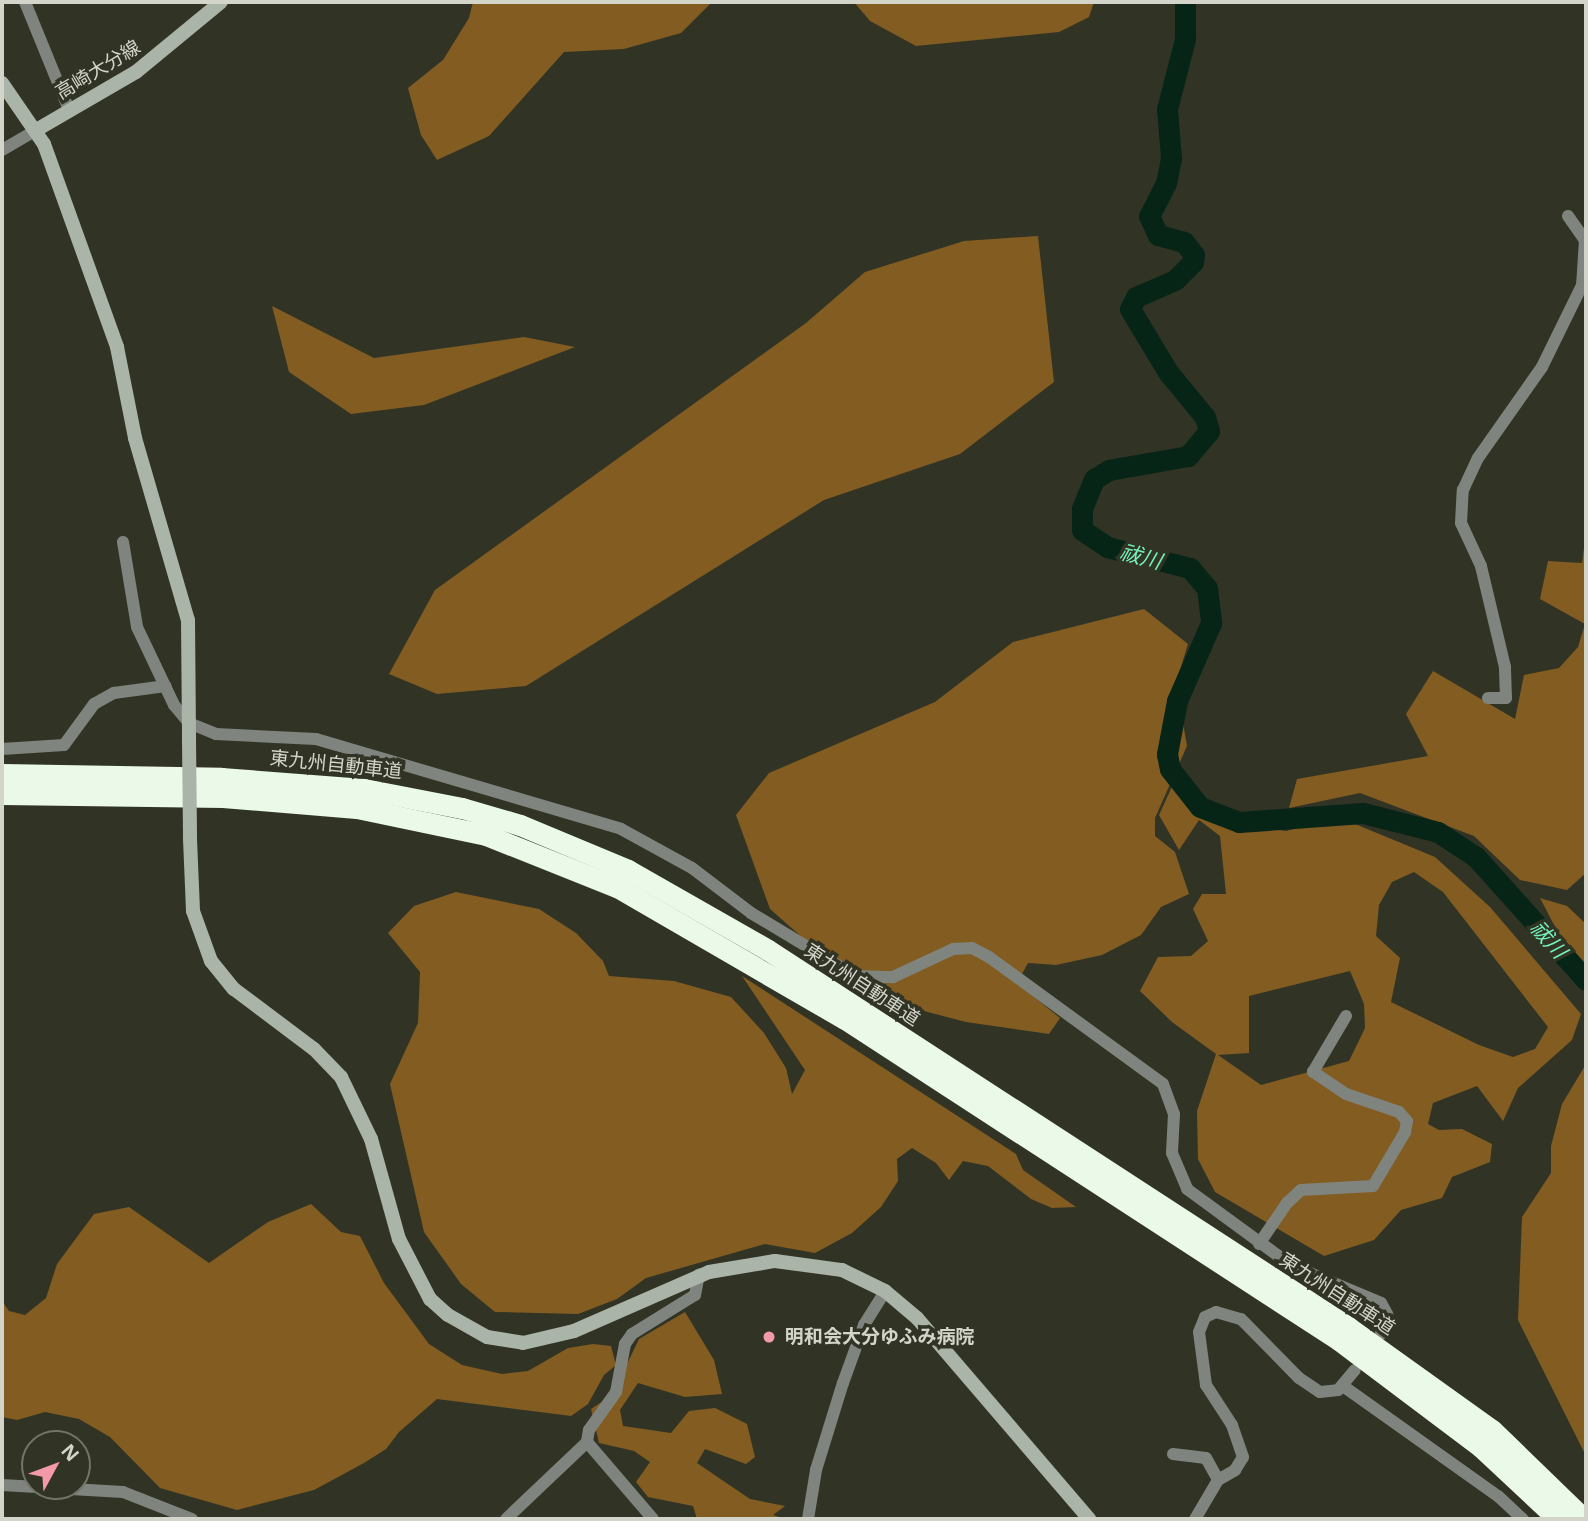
<!DOCTYPE html>
<html>
<head>
<meta charset="utf-8">
<style>
	body { margin:0 }
	#map { position:relative; width:1588px; height:1521px; overflow:hidden; background:#313425; font-family:"Noto Sans","Noto Sans JP",sans-serif }
	div>[style] { position:absolute }
	[style*='--x'] { left:calc(var(--x)*1px); top:calc(var(--y)*1px); width:calc(var(--w)*1px); rotate:calc(var(--a)*1deg) }
	.forest>* { inset:0; background:#825c21 }
	.river>* { height:21px; margin:-10.5px; padding:0 10.5px; transform-origin:10.5px; border-radius:10.5px; background:#062517 }
	.street>* { height:12px; margin:-6px; padding:0 6px; transform-origin:6px; border-radius:6px; background:#7f857e }
	.secondary>* { height:14px; margin:-7px; padding:0 7px; transform-origin:7px; border-radius:7px; background:#abb4a9 }
	.highway>* { height:21px; margin:-10.5px; padding:0 10.5px; transform-origin:10.5px; border-radius:10.5px; background:#ebf9e8 }
	.secondary-bridge>* { height:14px; margin:-7px; padding:0 7px; transform-origin:7px; border-radius:7px; background:#abb4a9 }
	.dots>* { width:19px; height:19px; translate:-50% -50%; box-sizing:border-box; border:4px solid #313425; border-radius:50% }
	span { translate:-50% -50%; white-space:nowrap; text-align:center; line-height:1.15; -webkit-text-stroke:7px #313425; paint-order:stroke }
	.street-label { font-size:19px; color:#d3d5cb }
	.poi-label { font-size:19px; color:#d3d5cb; font-weight:700 }
	.left { translate:0 -50%; text-align:left }
	.water-label { font-size:21px; color:#74f4b9; font-style:italic }
	.frame { position:absolute; inset:0; border:4px solid #d3d5cb; pointer-events:none }
	.north { position:absolute; left:21px; top:1430px; width:70px; height:70px; box-sizing:border-box; background:#313425; border:2px solid #727467; border-radius:50%; rotate:49deg; font-size:19px; font-weight:700; line-height:28px; text-align:center; color:#d3d5cb }
	.north::after { content:''; display:block; margin:auto; width:24px; height:32px; background:#f39aa8; clip-path:polygon(50% 0,100% 100%,50% 72%,0 100%) }
</style>
</head>
<body>
<div id="map">
	<div class="forest">
		<div style="clip-path:polygon(473px 2px,712px 2px,681px 33px,624px 49px,564px 52px,489px 136px,437px 160px,421px 135px,408px 88px,443px 60px,469px 18px)"></div>
		<div style="clip-path:polygon(854px 2px,1094px 2px,1089px 17px,1059px 32px,916px 46px,870px 21px)"></div>
		<div style="clip-path:polygon(1038px 236px,1054px 382px,960px 454px,824px 500px,526px 686px,437px 694px,389px 674px,435px 590px,806px 323px,865px 272px,964px 241px)"></div>
		<div style="clip-path:polygon(272px 306px,374px 358px,524px 337px,575px 347px,424px 405px,351px 414px,289px 372px)"></div>
		<div style="clip-path:polygon(1586px 533px,1586px 873px,1567px 890px,1520px 880px,1474px 836px,1360px 793px,1289px 808px,1297px 779px,1428px 756px,1406px 714px,1433px 671px,1515px 719px,1524px 675px,1559px 668px,1578px 647px,1585px 624px,1540px 599px,1548px 561px,1582px 563px)"></div>
		<div style="clip-path:polygon(1144px 609px,1188px 644px,1176px 683px,1187px 746px,1155px 818px,1155px 836px,1175px 852px,1189px 894px,1161px 907px,1141px 935px,1102px 955px,1056px 965px,1028px 963px,1017px 983px,1060px 1018px,1049px 1034px,966px 1022px,870px 997px,770px 909px,736px 815px,769px 773px,935px 702px,1013px 642px)"></div>
		<div style="clip-path:polygon(evenodd,1180px 769px,1214px 820px,1286px 831px,1319px 823px,1355px 824px,1435px 857px,1490px 907px,1581px 1014px,1572px 1040px,1518px 1088px,1503px 1121px,1477px 1086px,1433px 1103px,1428px 1124px,1439px 1130px,1462px 1129px,1492px 1144px,1490px 1162px,1452px 1177px,1442px 1198px,1401px 1210px,1374px 1240px,1324px 1256px,1215px 1192px,1198px 1159px,1197px 1111px,1216px 1054px,1172px 1022px,1140px 991px,1158px 957px,1191px 956px,1208px 941px,1193px 909px,1202px 894px,1226px 894px,1220px 836px,1199px 820px,1179px 850px,1159px 815px,1180px 769px,1414px 872px,1443px 892px,1548px 1027px,1535px 1049px,1513px 1057px,1479px 1045px,1391px 1002px,1400px 958px,1376px 936px,1379px 905px,1392px 882px,1414px 872px,1180px 769px,1350px 971px,1364px 1004px,1365px 1028px,1349px 1061px,1261px 1085px,1218px 1055px,1249px 1053px,1249px 996px,1350px 971px)"></div>
		<div style="clip-path:polygon(456px 892px,539px 909px,576px 933px,603px 961px,609px 976px,674px 981px,731px 997px,764px 1033px,786px 1068px,792px 1094px,805px 1070px,742px 976px,1016px 1154px,1023px 1170px,1076px 1207px,1052px 1208px,1031px 1199px,988px 1166px,963px 1161px,949px 1180px,936px 1163px,912px 1148px,897px 1159px,898px 1181px,881px 1207px,852px 1233px,815px 1253px,765px 1244px,646px 1278px,617px 1299px,578px 1314px,495px 1312px,461px 1284px,424px 1232px,390px 1084px,418px 1023px,420px 972px,388px 933px,414px 906px)"></div>
		<div style="clip-path:polygon(1540px 898px,1567px 906px,1586px 924px,1586px 967px,1564px 944px)"></div>
		<div style="clip-path:polygon(1586px 1064px,1586px 1456px,1518px 1320px,1522px 1217px,1551px 1173px,1551px 1146px,1562px 1104px)"></div>
		<div style="clip-path:polygon(311px 1204px,341px 1232px,360px 1236px,384px 1283px,429px 1344px,462px 1365px,502px 1374px,528px 1371px,568px 1348px,593px 1344px,611px 1346px,616px 1365px,604px 1375px,588px 1404px,571px 1416px,437px 1399px,399px 1432px,386px 1449px,364px 1463px,314px 1490px,237px 1510px,160px 1488px,110px 1437px,79px 1419px,45px 1412px,17px 1420px,2px 1417px,2px 1301px,9px 1311px,25px 1315px,46px 1298px,57px 1264px,94px 1214px,129px 1207px,209px 1263px,268px 1222px)"></div>
		<div style="clip-path:polygon(685px 1312px,714px 1360px,722px 1394px,685px 1397px,638px 1383px,620px 1410px,623px 1426px,671px 1433px,689px 1411px,715px 1408px,747px 1424px,755px 1457px,746px 1464px,705px 1449px,697px 1463px,750px 1499px,785px 1506px,773px 1515px,785px 1519px,697px 1519px,693px 1506px,648px 1497px,636px 1482px,650px 1462px,634px 1451px,599px 1443px,591px 1409px,612px 1395px,639px 1339px)"></div>
	</div>
	<div class="river">
		<div style="--x:1185;--y:2;--w:37;--a:90"></div>
		<div style="--x:1185;--y:39;--w:72;--a:104.4"></div>
		<div style="--x:1167;--y:109;--w:49;--a:85.3"></div>
		<div style="--x:1171;--y:158;--w:25;--a:101"></div>
		<div style="--x:1166;--y:183;--w:37;--a:117"></div>
		<div style="--x:1149;--y:216;--w:21;--a:65"></div>
		<div style="--x:1158;--y:235;--w:27;--a:15"></div>
		<div style="--x:1184;--y:242;--w:16;--a:52"></div>
		<div style="--x:1194;--y:255;--w:7;--a:98"></div>
		<div style="--x:1193;--y:262;--w:25;--a:135"></div>
		<div style="--x:1175;--y:280;--w:43;--a:156.4"></div>
		<div style="--x:1136;--y:297;--w:13;--a:117"></div>
		<div style="--x:1130;--y:309;--w:74;--a:58.9"></div>
		<div style="--x:1168;--y:372;--w:58;--a:50.6"></div>
		<div style="--x:1205;--y:417;--w:15;--a:74"></div>
		<div style="--x:1209;--y:431;--w:33;--a:130"></div>
		<div style="--x:1188;--y:456;--w:80;--a:170"></div>
		<div style="--x:1109;--y:470;--w:17;--a:149"></div>
		<div style="--x:1094;--y:479;--w:31;--a:112"></div>
		<div style="--x:1082;--y:508;--w:22;--a:90"></div>
		<div style="--x:1082;--y:530;--w:30;--a:34"></div>
		<div style="--x:1107;--y:547;--w:86;--a:14.2"></div>
		<div style="--x:1190;--y:568;--w:26;--a:50"></div>
		<div style="--x:1207;--y:588;--w:35;--a:83"></div>
		<div style="--x:1211;--y:623;--w:85;--a:113.6"></div>
		<div style="--x:1177;--y:701;--w:54;--a:100.7"></div>
		<div style="--x:1167;--y:754;--w:15;--a:79"></div>
		<div style="--x:1170;--y:769;--w:48;--a:51.7"></div>
		<div style="--x:1200;--y:807;--w:42;--a:21"></div>
		<div style="--x:1239;--y:822;--w:124;--a:-4.2"></div>
		<div style="--x:1363;--y:813;--w:77;--a:14.2"></div>
		<div style="--x:1438;--y:832;--w:45;--a:33.3"></div>
		<div style="--x:1476;--y:857;--w:165;--a:48.2"></div>
	</div>
	<div class="street">
		<div style="--x:25;--y:2;--w:117;--a:67.8"></div>
		<div style="--x:2;--y:150;--w:42;--a:-30.3"></div>
		<div style="--x:1568;--y:216;--w:29;--a:55"></div>
		<div style="--x:1585;--y:240;--w:46;--a:93.7"></div>
		<div style="--x:123;--y:542;--w:86;--a:80.6"></div>
		<div style="--x:137;--y:627;--w:86;--a:64.6"></div>
		<div style="--x:174;--y:705;--w:23;--a:50"></div>
		<div style="--x:189;--y:723;--w:29;--a:22"></div>
		<div style="--x:216;--y:734;--w:100;--a:2.9"></div>
		<div style="--x:316;--y:739;--w:318;--a:16.4"></div>
		<div style="--x:621;--y:829;--w:81;--a:28.8"></div>
		<div style="--x:692;--y:868;--w:74;--a:37.3"></div>
		<div style="--x:751;--y:913;--w:122;--a:31"></div>
		<div style="--x:856;--y:976;--w:37;--a:2"></div>
		<div style="--x:893;--y:977;--w:66;--a:-25"></div>
		<div style="--x:953;--y:949;--w:19;--a:-3"></div>
		<div style="--x:972;--y:948;--w:19;--a:28"></div>
		<div style="--x:989;--y:957;--w:215;--a:36.1"></div>
		<div style="--x:1163;--y:1084;--w:32;--a:70"></div>
		<div style="--x:1174;--y:1114;--w:39;--a:93"></div>
		<div style="--x:1172;--y:1153;--w:39;--a:67"></div>
		<div style="--x:1187;--y:1189;--w:129;--a:36.2"></div>
		<div style="--x:1291;--y:1265;--w:98;--a:22.9"></div>
		<div style="--x:1381;--y:1303;--w:13;--a:61"></div>
		<div style="--x:1387;--y:1314;--w:21;--a:107"></div>
		<div style="--x:1488;--y:698;--w:18;--a:0"></div>
		<div style="--x:1506;--y:698;--w:31;--a:-92"></div>
		<div style="--x:1505;--y:667;--w:104;--a:-103.4"></div>
		<div style="--x:1481;--y:566;--w:47;--a:-114.9"></div>
		<div style="--x:1461;--y:523;--w:33;--a:-87"></div>
		<div style="--x:1463;--y:490;--w:35;--a:-65"></div>
		<div style="--x:1478;--y:458;--w:111;--a:-54.9"></div>
		<div style="--x:1542;--y:367;--w:100;--a:-63.9"></div>
		<div style="--x:2;--y:749;--w:62;--a:-3.7"></div>
		<div style="--x:64;--y:745;--w:51;--a:-53.8"></div>
		<div style="--x:94;--y:704;--w:23;--a:-29"></div>
		<div style="--x:114;--y:693;--w:52;--a:-7.7"></div>
		<div style="--x:1259;--y:1244;--w:50;--a:-55.7"></div>
		<div style="--x:1287;--y:1203;--w:19;--a:-43"></div>
		<div style="--x:1301;--y:1190;--w:72;--a:-3.2"></div>
		<div style="--x:1373;--y:1186;--w:63;--a:-59.3"></div>
		<div style="--x:1405;--y:1132;--w:11;--a:-80"></div>
		<div style="--x:1407;--y:1121;--w:12;--a:-132"></div>
		<div style="--x:1399;--y:1112;--w:56;--a:-161.2"></div>
		<div style="--x:1346;--y:1094;--w:40;--a:-146"></div>
		<div style="--x:1313;--y:1072;--w:65;--a:-59.5"></div>
		<div style="--x:1343;--y:1386;--w:190;--a:35.4"></div>
		<div style="--x:1498;--y:1496;--w:34;--a:43"></div>
		<div style="--x:587;--y:1442;--w:12;--a:-81"></div>
		<div style="--x:589;--y:1430;--w:47;--a:-54.6"></div>
		<div style="--x:616;--y:1392;--w:49;--a:-79.4"></div>
		<div style="--x:625;--y:1344;--w:12;--a:-55"></div>
		<div style="--x:632;--y:1334;--w:74;--a:-31.8"></div>
		<div style="--x:695;--y:1295;--w:21;--a:-79"></div>
		<div style="--x:1173;--y:1454;--w:33;--a:7"></div>
		<div style="--x:1206;--y:1458;--w:25;--a:61"></div>
		<div style="--x:1218;--y:1480;--w:45;--a:120.5"></div>
		<div style="--x:1218;--y:1480;--w:20;--a:-30"></div>
		<div style="--x:1235;--y:1470;--w:15;--a:-58"></div>
		<div style="--x:1243;--y:1457;--w:34;--a:-109"></div>
		<div style="--x:1232;--y:1425;--w:48;--a:-123"></div>
		<div style="--x:1206;--y:1385;--w:53;--a:-97.5"></div>
		<div style="--x:1199;--y:1332;--w:16;--a:-68"></div>
		<div style="--x:1205;--y:1317;--w:12;--a:-24"></div>
		<div style="--x:1216;--y:1312;--w:26;--a:16"></div>
		<div style="--x:1241;--y:1319;--w:83;--a:45.5"></div>
		<div style="--x:1299;--y:1378;--w:25;--a:34"></div>
		<div style="--x:1320;--y:1392;--w:18;--a:-6"></div>
		<div style="--x:1338;--y:1390;--w:26;--a:-50"></div>
		<div style="--x:2;--y:1485;--w:121;--a:3.3"></div>
		<div style="--x:123;--y:1492;--w:74;--a:21.4"></div>
		<div style="--x:506;--y:1519;--w:112;--a:-43.5"></div>
		<div style="--x:587;--y:1442;--w:101;--a:49.4"></div>
		<div style="--x:808;--y:1519;--w:50;--a:-80.7"></div>
		<div style="--x:816;--y:1470;--w:91;--a:-72.8"></div>
		<div style="--x:843;--y:1383;--w:62;--a:-70.1"></div>
		<div style="--x:864;--y:1325;--w:40;--a:-58"></div>
	</div>
	<div class="secondary">
		<div style="--x:2;--y:83;--w:74;--a:55.5"></div>
		<div style="--x:44;--y:144;--w:216;--a:70.2"></div>
		<div style="--x:117;--y:347;--w:93;--a:78.8"></div>
		<div style="--x:135;--y:438;--w:190;--a:73.8"></div>
		<div style="--x:188;--y:620;--w:119;--a:89.5"></div>
		<div style="--x:38;--y:129;--w:113;--a:-30.2"></div>
		<div style="--x:136;--y:72;--w:110;--a:-39.5"></div>
		<div style="--x:190;--y:839;--w:72;--a:87.6"></div>
		<div style="--x:193;--y:911;--w:53;--a:70.2"></div>
		<div style="--x:211;--y:961;--w:36;--a:51"></div>
		<div style="--x:234;--y:989;--w:100;--a:36.9"></div>
		<div style="--x:314;--y:1049;--w:39;--a:46"></div>
		<div style="--x:341;--y:1077;--w:69;--a:64.2"></div>
		<div style="--x:371;--y:1139;--w:104;--a:74.4"></div>
		<div style="--x:399;--y:1239;--w:68;--a:62.7"></div>
		<div style="--x:430;--y:1299;--w:24;--a:42"></div>
		<div style="--x:448;--y:1315;--w:45;--a:29.4"></div>
		<div style="--x:487;--y:1337;--w:36;--a:9"></div>
		<div style="--x:523;--y:1343;--w:52;--a:-13.2"></div>
		<div style="--x:574;--y:1331;--w:147;--a:-23.6"></div>
		<div style="--x:709;--y:1272;--w:67;--a:-9.5"></div>
		<div style="--x:775;--y:1261;--w:68;--a:7.7"></div>
		<div style="--x:842;--y:1270;--w:48;--a:26"></div>
		<div style="--x:885;--y:1291;--w:42;--a:40.2"></div>
		<div style="--x:917;--y:1318;--w:265;--a:49.4"></div>
	</div>
	<div class="highway">
		<div style="--x:2;--y:774;--w:219;--a:1"></div>
		<div style="--x:221;--y:778;--w:143;--a:4.4"></div>
		<div style="--x:364;--y:789;--w:100;--a:11"></div>
		<div style="--x:462;--y:808;--w:60;--a:16.3"></div>
		<div style="--x:520;--y:825;--w:117;--a:22.6"></div>
		<div style="--x:628;--y:870;--w:161;--a:29.7"></div>
		<div style="--x:768;--y:950;--w:692;--a:33.02"></div>
		<div style="--x:1348;--y:1327;--w:177;--a:35.6"></div>
		<div style="--x:1492;--y:1430;--w:128;--a:44.1"></div>
		<div style="--x:2;--y:794;--w:221;--a:0.8"></div>
		<div style="--x:223;--y:797;--w:134;--a:4.7"></div>
		<div style="--x:357;--y:808;--w:132;--a:11.8"></div>
		<div style="--x:486;--y:835;--w:141;--a:21.7"></div>
		<div style="--x:617;--y:887;--w:263;--a:30.1"></div>
		<div style="--x:845;--y:1019;--w:589;--a:33.02"></div>
		<div style="--x:1339;--y:1340;--w:178;--a:37"></div>
		<div style="--x:1481;--y:1447;--w:105;--a:43.1"></div>
	</div>
	<div class="secondary-bridge">
		<div style="--x:189;--y:739;--w:100;--a:89.4"></div>
	</div>
	<div class="dots">
		<div style="left:769px;top:1337px;background:#f39aa8"></div>
	</div>
	<div class="street-label">
		<span style="left:98px;top:70px;rotate:-31deg">高崎大分線</span>
		<span style="left:336px;top:765px;rotate:6deg">東九州自動車道</span>
		<span style="left:862px;top:985px;rotate:33deg">東九州自動車道</span>
		<span style="left:1337px;top:1294px;rotate:33deg">東九州自動車道</span>
	</div>
	<div class="poi-label">
		<span class="left" style="left:785px;top:1337px">明和会大分ゆふみ病院</span>
	</div>
	<div class="water-label">
		<span style="left:1141px;top:556px;rotate:15deg">祓川</span>
		<span style="left:1549px;top:939px;rotate:48deg">祓川</span>
	</div>
	<div class="frame"></div>
	<div class="north">N</div>
</div>
</body>
</html>
